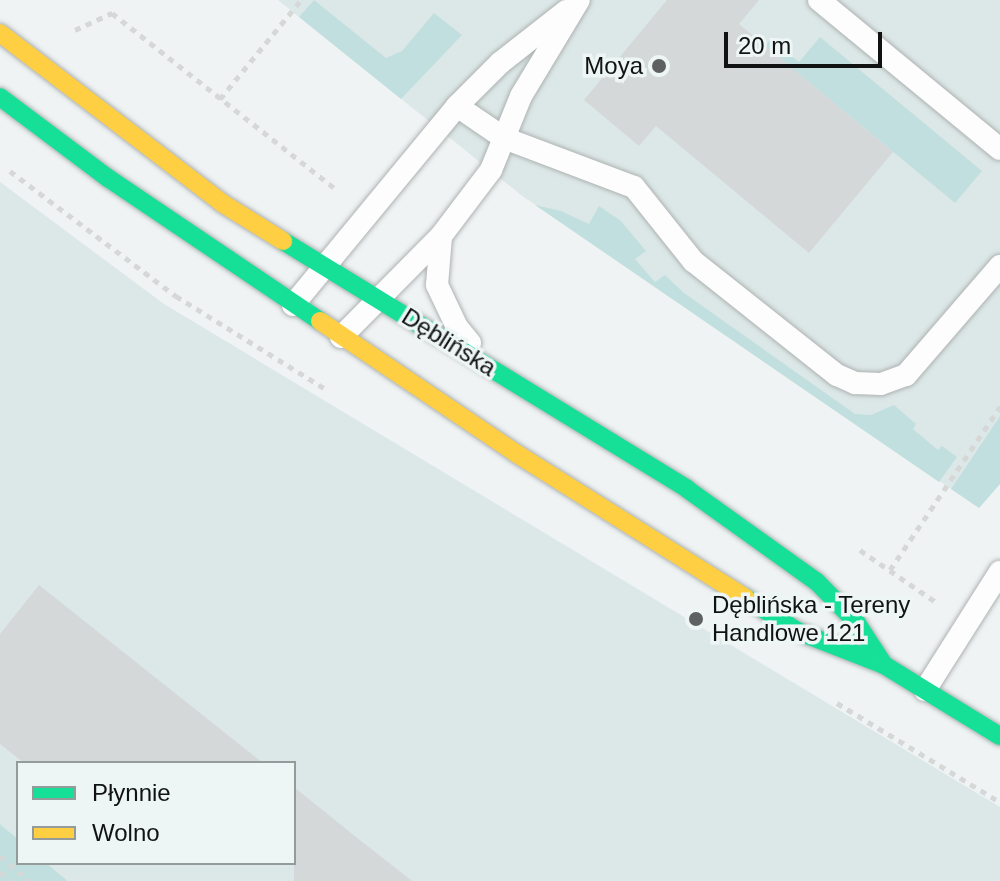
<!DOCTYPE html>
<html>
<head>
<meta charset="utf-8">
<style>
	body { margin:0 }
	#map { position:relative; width:1000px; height:881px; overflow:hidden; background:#eff3f3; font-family:Helvetica,sans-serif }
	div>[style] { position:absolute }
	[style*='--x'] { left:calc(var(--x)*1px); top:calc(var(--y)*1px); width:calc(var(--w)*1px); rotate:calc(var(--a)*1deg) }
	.built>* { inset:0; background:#dce8e7 }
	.green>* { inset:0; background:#c2dfdf }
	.building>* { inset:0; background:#d5d8d8 }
	.path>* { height:5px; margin-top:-2.5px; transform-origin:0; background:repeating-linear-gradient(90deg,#d6d7d7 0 6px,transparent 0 12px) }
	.roads { filter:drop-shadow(0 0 2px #aeb2b2) drop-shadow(0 0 2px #aeb2b2) }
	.lane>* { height:22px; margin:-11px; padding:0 11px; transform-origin:11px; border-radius:11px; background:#fdfdfd }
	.fast>* { height:18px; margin:-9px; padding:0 9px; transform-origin:9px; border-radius:9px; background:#16e098 }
	.slow>* { height:18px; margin:-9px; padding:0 9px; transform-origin:9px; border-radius:9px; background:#ffcf43 }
	.dots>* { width:22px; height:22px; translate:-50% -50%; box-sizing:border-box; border:4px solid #edf5f5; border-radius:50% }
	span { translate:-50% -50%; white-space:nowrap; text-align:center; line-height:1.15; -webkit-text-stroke:7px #edf5f5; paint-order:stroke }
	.poi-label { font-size:24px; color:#101312 }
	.right { translate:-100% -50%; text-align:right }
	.left { translate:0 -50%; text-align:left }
	.street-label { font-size:24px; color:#101312 }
	.legend { position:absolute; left:16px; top:761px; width:280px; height:104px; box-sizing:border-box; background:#edf5f5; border:2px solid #959b9a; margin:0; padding:10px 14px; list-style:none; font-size:24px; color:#101312 }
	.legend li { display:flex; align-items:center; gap:16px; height:40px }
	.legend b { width:40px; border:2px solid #959b9a }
	.scale { position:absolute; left:724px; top:32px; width:158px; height:36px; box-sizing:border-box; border:4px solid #101312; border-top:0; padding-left:10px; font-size:24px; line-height:28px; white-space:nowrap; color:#101312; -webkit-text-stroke:6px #edf5f5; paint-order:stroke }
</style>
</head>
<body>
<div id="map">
	<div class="built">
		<div style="clip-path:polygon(278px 0,1000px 0,1000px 484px,979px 508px,521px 195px)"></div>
		<div style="clip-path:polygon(0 182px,164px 304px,1000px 807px,1000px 881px,68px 881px,46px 863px,294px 863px,294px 763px,18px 763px,18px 839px,0 824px)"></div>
	</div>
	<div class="green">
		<div style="clip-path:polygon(314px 0,386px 58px,402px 51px,434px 13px,462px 35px,401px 99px,299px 17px)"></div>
		<div style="clip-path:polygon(820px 37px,982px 171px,955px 203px,765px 46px,771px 39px,799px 62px)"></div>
		<div style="clip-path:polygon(535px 205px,561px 211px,589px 224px,599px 206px,621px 221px,646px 251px,635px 259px,655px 282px,665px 275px,684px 293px,855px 414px,871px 415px,894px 405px,916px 424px,913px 429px,938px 450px,942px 446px,957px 457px,939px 482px)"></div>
		<div style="clip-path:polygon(1000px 416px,1000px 484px,979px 508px,951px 489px)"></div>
		<div style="clip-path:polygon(0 824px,18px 839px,18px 863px,46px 863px,68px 881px,0 881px)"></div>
	</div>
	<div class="building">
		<div style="clip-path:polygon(667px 0,759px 0,739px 24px,893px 152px,809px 253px,656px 126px,639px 146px,584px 100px)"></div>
		<div style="clip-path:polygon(39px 585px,263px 763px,24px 763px,0 744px,0 634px)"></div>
		<div style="clip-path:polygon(294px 787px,351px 833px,412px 881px,294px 881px)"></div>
	</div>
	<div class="path">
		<div style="--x:75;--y:30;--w:41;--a:-24.7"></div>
		<div style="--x:112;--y:13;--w:286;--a:38.2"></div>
		<div style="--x:220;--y:99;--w:128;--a:-50.7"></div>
		<div style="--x:10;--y:171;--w:208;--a:37"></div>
		<div style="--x:176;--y:296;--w:174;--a:31.9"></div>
		<div style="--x:860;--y:550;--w:93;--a:34.5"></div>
		<div style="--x:890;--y:570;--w:197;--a:-56"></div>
		<div style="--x:837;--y:703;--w:191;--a:31.3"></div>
		<div style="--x:0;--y:856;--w:39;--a:40"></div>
		<div style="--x:0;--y:872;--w:14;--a:39"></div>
	</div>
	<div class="roads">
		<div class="lane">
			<div style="--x:819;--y:0;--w:234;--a:39.5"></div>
			<div style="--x:457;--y:106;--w:57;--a:34.2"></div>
			<div style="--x:504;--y:138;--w:139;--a:20.7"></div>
			<div style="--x:634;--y:187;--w:95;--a:51.4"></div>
			<div style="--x:693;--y:261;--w:184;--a:38.4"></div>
			<div style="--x:837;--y:375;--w:20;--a:24"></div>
			<div style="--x:855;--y:383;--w:26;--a:2"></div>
			<div style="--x:881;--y:384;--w:27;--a:-20"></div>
			<div style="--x:906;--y:375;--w:144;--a:-49.2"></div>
			<div style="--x:293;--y:305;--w:258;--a:-50.5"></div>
			<div style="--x:457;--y:106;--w:61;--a:-45"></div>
			<div style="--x:500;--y:63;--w:84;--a:-38.2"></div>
			<div style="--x:341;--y:337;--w:142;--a:-45.3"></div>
			<div style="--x:470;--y:343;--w:21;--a:-129"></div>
			<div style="--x:457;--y:327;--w:47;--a:-115.5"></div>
			<div style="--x:437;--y:285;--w:49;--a:-85.3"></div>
			<div style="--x:441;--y:236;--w:83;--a:-52.9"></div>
			<div style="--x:491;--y:170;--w:80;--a:-67.9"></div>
			<div style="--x:521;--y:96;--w:112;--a:-58.9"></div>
			<div style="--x:925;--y:690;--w:140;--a:-57.6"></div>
		</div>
		<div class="fast">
			<div style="--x:0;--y:97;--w:135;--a:36.9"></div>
			<div style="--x:108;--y:178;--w:256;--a:34"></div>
			<div style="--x:283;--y:241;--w:474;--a:31.5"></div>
			<div style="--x:687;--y:489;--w:160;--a:35.6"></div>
			<div style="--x:817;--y:582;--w:56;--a:45.7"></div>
			<div style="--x:856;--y:622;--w:51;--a:56.9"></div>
			<div style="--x:746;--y:598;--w:61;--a:32.9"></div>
			<div style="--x:797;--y:631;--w:93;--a:21.3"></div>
			<div style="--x:884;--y:665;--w:136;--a:31.5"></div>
		</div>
		<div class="slow">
			<div style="--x:0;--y:33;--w:280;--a:37.4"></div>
			<div style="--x:222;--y:203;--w:72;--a:31.9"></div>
			<div style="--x:320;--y:321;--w:238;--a:34"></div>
			<div style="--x:517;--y:454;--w:271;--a:32.2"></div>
		</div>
	</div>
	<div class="dots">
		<div style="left:659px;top:66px;background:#5e6161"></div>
		<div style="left:696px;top:619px;background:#5e6161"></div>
	</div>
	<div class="poi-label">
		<span class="right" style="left:643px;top:66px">Moya</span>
		<span class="left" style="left:712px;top:619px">Dęblińska - Tereny<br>Handlowe 121</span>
	</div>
	<div class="street-label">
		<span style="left:449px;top:342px;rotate:32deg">Dęblińska</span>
	</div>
	<ul class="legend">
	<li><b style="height:10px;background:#16e098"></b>Płynnie</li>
	<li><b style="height:10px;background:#ffcf43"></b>Wolno</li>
	</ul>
	<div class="scale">20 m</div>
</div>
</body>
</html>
